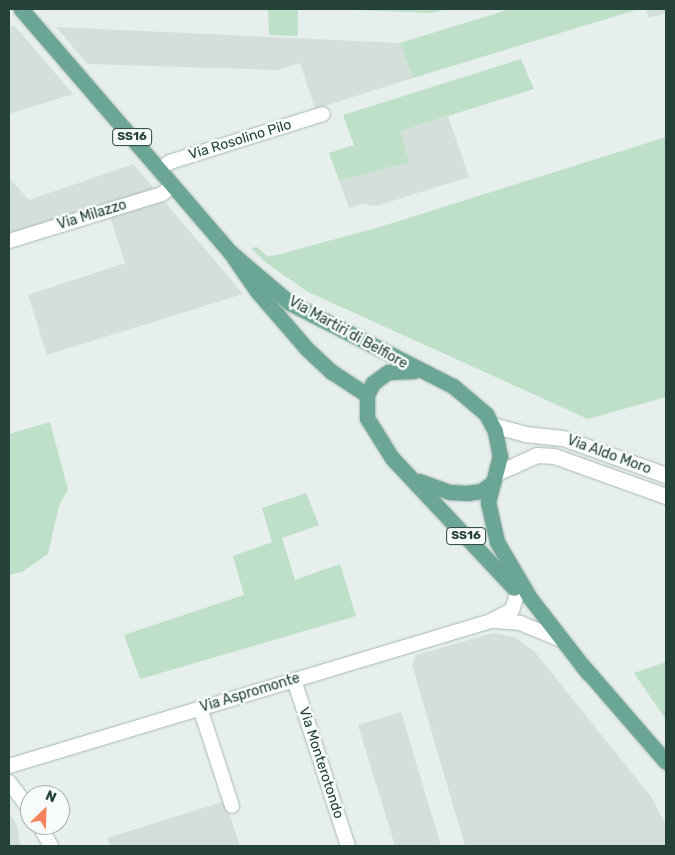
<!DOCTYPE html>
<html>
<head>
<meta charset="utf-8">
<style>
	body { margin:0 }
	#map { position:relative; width:675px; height:855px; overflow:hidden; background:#e6efeb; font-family:Rubik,sans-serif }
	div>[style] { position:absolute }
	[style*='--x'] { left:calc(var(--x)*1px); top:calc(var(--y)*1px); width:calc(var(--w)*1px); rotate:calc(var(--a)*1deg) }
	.built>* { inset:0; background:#d4dfda }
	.green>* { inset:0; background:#bfe0c8 }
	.roads { filter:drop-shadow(0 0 1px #a8b8b2) drop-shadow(0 0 1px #a8b8b2) }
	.street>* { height:14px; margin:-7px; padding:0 7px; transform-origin:7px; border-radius:7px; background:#fff }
	.secondary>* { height:15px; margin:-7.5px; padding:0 7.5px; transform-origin:7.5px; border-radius:7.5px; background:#fff }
	.primary>* { height:15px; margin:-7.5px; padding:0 7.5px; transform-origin:7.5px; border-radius:7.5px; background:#6aa596 }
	span { translate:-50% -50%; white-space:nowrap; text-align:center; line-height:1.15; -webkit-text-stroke:5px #f7fbf9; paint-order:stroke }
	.shield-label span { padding:1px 4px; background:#f7fbf9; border:1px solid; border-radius:4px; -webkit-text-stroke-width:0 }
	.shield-label { font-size:12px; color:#24423a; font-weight:700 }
	.street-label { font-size:14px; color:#24423a }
	.frame { position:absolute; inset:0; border:10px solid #24423a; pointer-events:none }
	.north { position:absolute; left:20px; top:785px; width:50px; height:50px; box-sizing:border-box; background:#f7fbf9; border:1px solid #a3b1ad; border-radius:50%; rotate:24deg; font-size:14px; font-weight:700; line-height:20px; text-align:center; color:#24423a }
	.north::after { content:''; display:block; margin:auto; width:18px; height:22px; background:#f4845f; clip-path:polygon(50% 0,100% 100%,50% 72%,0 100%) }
</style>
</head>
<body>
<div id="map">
	<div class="built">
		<div style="clip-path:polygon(646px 9px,666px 9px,666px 13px,649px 18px)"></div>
		<div style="clip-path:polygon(9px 26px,15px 26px,73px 94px,9px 114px)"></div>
		<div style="clip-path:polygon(56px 27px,400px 43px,413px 78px,315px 109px,300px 63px,278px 70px,87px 64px)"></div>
		<div style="clip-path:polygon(448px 116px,469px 177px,376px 206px,362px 204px,349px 208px,339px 181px,408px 162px,399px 131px)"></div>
		<div style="clip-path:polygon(133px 164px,243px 294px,47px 355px,28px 295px,125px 263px,108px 210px,9px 241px,9px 178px,29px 200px)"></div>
		<div style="clip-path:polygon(493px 633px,515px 637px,535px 652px,652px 798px,666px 825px,666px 846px,465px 846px,412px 665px,416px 655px)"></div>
		<div style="clip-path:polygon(401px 712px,441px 846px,395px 846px,358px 725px)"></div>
		<div style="clip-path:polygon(225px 801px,240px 846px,110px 846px,107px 838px)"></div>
		<div style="clip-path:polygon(9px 812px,17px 826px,20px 846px,41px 846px,9px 846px)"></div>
	</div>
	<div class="green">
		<div style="clip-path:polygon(268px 9px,298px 9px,298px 36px,269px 35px)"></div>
		<div style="clip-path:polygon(329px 9px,448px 9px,432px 13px)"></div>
		<div style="clip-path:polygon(510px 9px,639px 9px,413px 78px,400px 43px)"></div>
		<div style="clip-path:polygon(521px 59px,534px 89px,400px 131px,409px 162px,339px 181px,329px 153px,354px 145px,343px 115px)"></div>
		<div style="clip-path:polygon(666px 137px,666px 397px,588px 419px,308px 292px,265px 262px,251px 248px,257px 247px,267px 256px,277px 255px,383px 226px)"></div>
		<div style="clip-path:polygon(50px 422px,68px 489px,59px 506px,48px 554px,22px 572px,9px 575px,9px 434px)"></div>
		<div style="clip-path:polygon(306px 493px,319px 525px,282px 538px,295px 580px,340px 564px,356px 616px,140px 679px,124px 635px,244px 595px,233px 556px,272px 542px,262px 508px)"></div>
		<div style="clip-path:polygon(666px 662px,666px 720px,634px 673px)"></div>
	</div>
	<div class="roads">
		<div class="street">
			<div style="--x:160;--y:169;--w:12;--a:-35"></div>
			<div style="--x:170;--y:162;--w:160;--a:-17.4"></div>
			<div style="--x:9;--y:241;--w:160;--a:-17.1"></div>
			<div style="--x:162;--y:194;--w:14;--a:-39"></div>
			<div style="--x:494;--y:621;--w:26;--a:4"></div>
			<div style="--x:520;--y:623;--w:42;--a:22.3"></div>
			<div style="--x:294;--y:680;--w:175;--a:72"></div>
			<div style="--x:200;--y:708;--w:103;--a:71.9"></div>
			<div style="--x:9;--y:766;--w:503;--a:-16.74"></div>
			<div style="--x:491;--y:621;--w:24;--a:-28"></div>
			<div style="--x:512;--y:610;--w:19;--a:-72"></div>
			<div style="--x:9;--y:782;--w:35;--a:53"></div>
			<div style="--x:39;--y:825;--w:24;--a:60"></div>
		</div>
		<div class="secondary">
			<div style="--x:492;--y:425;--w:34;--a:15"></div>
			<div style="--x:525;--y:434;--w:38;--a:6"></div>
			<div style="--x:563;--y:438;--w:109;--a:19.8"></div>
			<div style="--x:497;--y:473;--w:44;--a:-24.2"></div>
			<div style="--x:537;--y:455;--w:17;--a:3"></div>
			<div style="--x:554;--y:456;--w:119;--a:19.7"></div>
		</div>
		<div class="primary">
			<div style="--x:21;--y:9;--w:321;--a:49.3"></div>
			<div style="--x:230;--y:252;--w:47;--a:55.3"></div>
			<div style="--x:257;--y:291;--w:77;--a:49.2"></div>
			<div style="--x:307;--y:349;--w:34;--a:43"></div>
			<div style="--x:332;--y:372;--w:42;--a:33.3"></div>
			<div style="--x:230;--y:252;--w:79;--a:40.4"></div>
			<div style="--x:290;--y:303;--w:183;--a:27"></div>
			<div style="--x:453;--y:386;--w:43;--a:40.3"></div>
			<div style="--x:486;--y:414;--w:19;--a:62"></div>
			<div style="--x:495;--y:431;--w:25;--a:79"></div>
			<div style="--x:500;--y:456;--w:48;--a:104.6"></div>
			<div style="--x:488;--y:502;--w:41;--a:77.3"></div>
			<div style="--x:497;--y:542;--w:65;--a:59.5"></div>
			<div style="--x:530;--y:598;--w:95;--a:52.3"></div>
			<div style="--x:414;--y:371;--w:26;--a:178"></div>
			<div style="--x:388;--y:372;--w:19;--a:144"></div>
			<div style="--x:373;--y:383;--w:13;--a:117"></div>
			<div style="--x:367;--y:395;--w:23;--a:90"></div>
			<div style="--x:367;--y:418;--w:47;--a:58"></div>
			<div style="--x:392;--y:458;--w:178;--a:46.8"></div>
			<div style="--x:419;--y:481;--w:33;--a:20"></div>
			<div style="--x:450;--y:492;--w:17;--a:3"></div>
			<div style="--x:467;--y:493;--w:14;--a:-8"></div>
			<div style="--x:481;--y:491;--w:14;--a:-36"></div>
			<div style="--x:582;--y:665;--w:128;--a:49.1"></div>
		</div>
	</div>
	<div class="shield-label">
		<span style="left:132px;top:137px">SS16</span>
		<span style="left:466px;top:536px">SS16</span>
	</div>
	<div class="street-label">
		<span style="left:240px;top:140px;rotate:-17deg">Via Rosolino Pilo</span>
		<span style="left:92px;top:215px;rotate:-17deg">Via Milazzo</span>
		<span style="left:348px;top:333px;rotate:29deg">Via Martiri di Belfiore</span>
		<span style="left:609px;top:455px;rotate:20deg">Via Aldo Moro</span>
		<span style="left:250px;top:693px;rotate:-17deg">Via Aspromonte</span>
		<span style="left:321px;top:763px;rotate:72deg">Via Monterotondo</span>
	</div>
	<div class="frame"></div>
	<div class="north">N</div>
</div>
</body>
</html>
